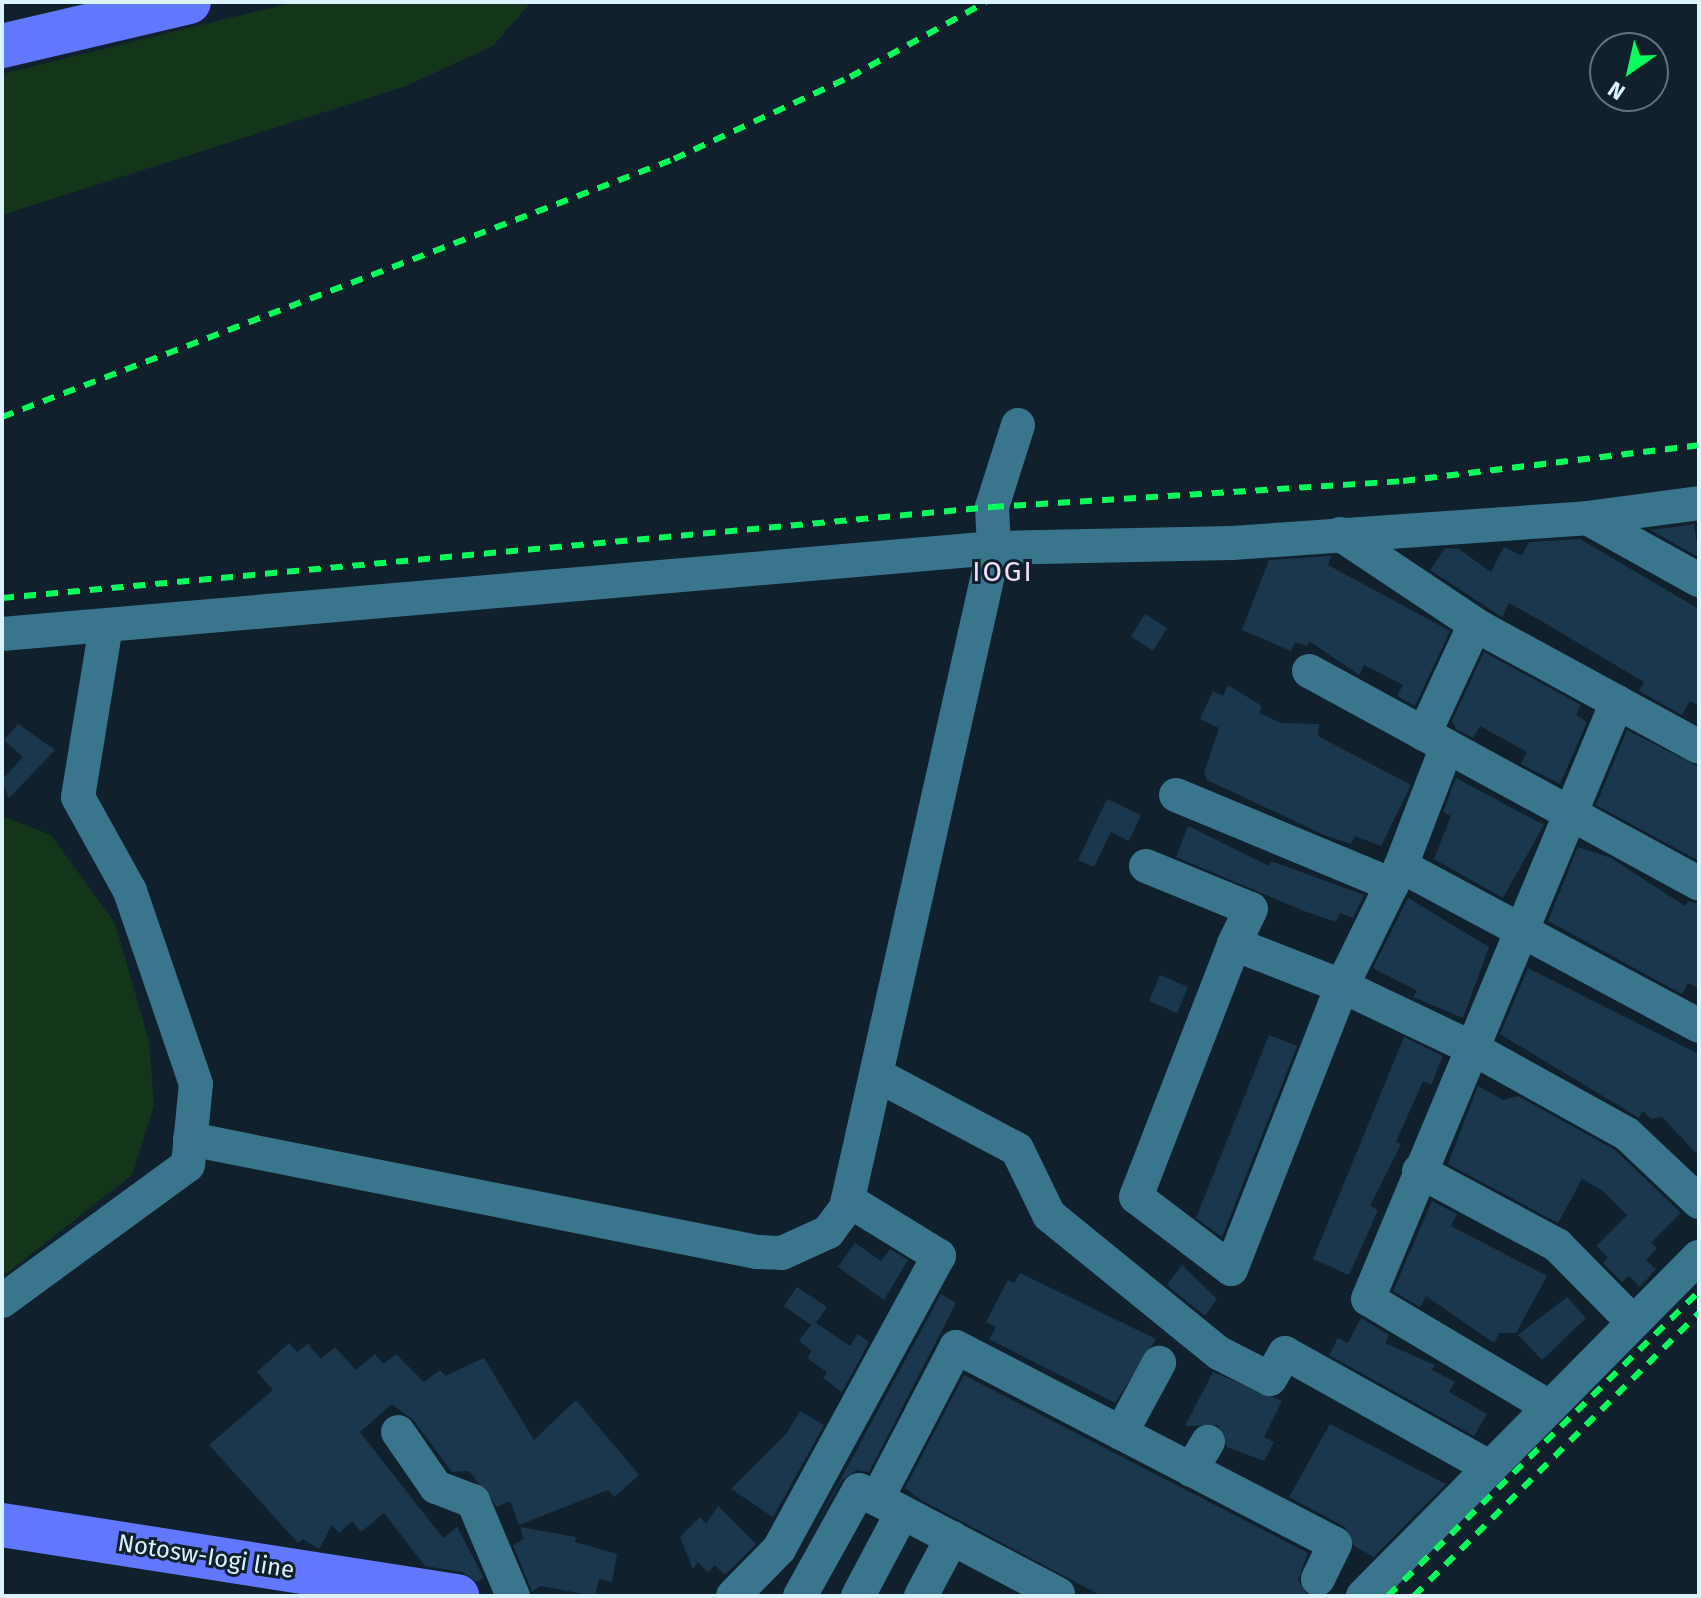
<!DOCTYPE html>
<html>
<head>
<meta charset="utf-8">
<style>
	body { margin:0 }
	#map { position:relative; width:1701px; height:1598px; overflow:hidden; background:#10202c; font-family:"Fira Sans",sans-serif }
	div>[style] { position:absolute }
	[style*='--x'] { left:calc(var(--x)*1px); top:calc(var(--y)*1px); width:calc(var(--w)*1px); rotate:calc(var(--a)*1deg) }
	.green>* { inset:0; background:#13361a }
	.building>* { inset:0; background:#1b374e }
	.minor>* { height:34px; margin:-17px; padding:0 17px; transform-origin:17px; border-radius:17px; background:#39758d }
	.major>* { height:44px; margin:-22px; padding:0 22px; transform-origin:22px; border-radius:22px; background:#6277ff }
	.rail>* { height:6px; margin-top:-3px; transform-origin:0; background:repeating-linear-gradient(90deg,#07ff5b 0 12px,transparent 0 22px) }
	span { translate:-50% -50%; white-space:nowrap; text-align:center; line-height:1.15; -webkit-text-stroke:6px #10202c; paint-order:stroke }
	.street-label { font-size:24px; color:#dbf2ff }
	.quarter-label { font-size:28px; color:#f2ddff; letter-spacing:2px }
	.frame { position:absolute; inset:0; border:4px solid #dbf2ff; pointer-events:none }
	.north { position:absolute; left:1589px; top:32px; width:80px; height:80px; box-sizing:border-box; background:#10202c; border:2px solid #617480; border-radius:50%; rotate:214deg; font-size:22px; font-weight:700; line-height:32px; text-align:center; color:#dbf2ff }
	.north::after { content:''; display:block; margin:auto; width:28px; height:36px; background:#07ff5b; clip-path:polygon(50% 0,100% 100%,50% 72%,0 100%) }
</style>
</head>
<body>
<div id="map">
	<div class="green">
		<div style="clip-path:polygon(295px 2px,531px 2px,493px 46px,406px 86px,2px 215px,2px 74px)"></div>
		<div style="clip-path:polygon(2px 816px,51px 835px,115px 923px,149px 1041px,154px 1106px,132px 1175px,2px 1277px)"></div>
	</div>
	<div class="building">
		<div style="clip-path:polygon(1694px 524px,1699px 557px,1650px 530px,1675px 527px)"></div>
		<div style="clip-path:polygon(1580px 539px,1699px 609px,1699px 706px,1690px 701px,1682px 715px,1639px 691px,1644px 682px,1543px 622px,1509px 603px,1502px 617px,1430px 570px,1445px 548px,1459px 549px,1491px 572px,1504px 547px,1522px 556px,1529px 542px)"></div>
		<div style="clip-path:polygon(1331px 556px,1328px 565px,1450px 631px,1415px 706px,1397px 696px,1403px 685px,1364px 665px,1359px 675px,1309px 641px,1307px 646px,1295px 642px,1291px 651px,1242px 630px,1269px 560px)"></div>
		<div style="clip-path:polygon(1145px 614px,1167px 628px,1153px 651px,1131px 636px)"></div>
		<div style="clip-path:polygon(1484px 652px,1581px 705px,1576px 715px,1587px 722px,1560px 784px,1521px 764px,1527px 752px,1480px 726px,1473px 738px,1456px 729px,1452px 721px)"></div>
		<div style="clip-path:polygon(1228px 685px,1262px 706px,1259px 713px,1281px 723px,1319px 724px,1318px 736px,1411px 785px,1381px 846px,1355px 836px,1351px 844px,1324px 835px,1207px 780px,1204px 773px,1219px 728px,1200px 719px,1213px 691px,1223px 696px)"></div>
		<div style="clip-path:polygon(18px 724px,55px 750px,9px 798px,2px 780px,23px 757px,4px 740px)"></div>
		<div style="clip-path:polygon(1627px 730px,1699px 767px,1699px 861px,1596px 805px)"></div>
		<div style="clip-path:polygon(1456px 778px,1544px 825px,1503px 898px,1434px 859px,1451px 816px,1443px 812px)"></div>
		<div style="clip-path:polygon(1107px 799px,1141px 815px,1129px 841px,1111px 832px,1094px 867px,1078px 860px)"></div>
		<div style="clip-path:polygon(1188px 826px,1269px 866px,1271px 861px,1364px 895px,1353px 918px,1340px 913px,1336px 922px,1304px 911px,1176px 857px)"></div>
		<div style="clip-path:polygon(1578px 847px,1611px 858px,1685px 906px,1688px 901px,1699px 904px,1699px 989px,1688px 983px,1682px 994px,1548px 921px)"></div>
		<div style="clip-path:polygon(1408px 898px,1489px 947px,1463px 1018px,1413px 997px,1417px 991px,1373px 968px)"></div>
		<div style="clip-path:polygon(1528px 968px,1699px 1054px,1699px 1156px,1662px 1117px,1651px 1119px,1643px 1111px,1639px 1118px,1500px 1034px)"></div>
		<div style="clip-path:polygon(1160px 975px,1188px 987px,1177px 1013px,1149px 1001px)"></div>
		<div style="clip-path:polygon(1269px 1035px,1297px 1046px,1222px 1237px,1196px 1218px)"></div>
		<div style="clip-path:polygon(1404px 1037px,1443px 1056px,1431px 1085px,1423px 1081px,1396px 1142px,1401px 1144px,1370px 1206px,1378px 1210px,1349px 1275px,1313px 1259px)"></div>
		<div style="clip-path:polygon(1478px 1086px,1503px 1100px,1518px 1096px,1615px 1150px,1681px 1213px,1651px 1243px,1657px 1248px,1646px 1260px,1656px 1269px,1640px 1287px,1629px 1276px,1622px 1282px,1603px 1263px,1608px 1257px,1596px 1246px,1627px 1215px,1603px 1191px,1582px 1179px,1558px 1223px,1448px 1164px)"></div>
		<div style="clip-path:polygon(1432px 1201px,1457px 1214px,1451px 1226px,1547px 1276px,1516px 1333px,1499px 1333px,1494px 1343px,1426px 1296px,1420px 1307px,1393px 1291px)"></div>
		<div style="clip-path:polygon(855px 1243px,881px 1261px,890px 1249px,908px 1260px,884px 1300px,838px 1267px)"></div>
		<div style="clip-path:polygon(1182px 1265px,1217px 1299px,1205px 1316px,1167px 1285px)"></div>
		<div style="clip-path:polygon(1020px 1273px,1156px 1339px,1115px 1403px,989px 1339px,996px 1327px,986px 1322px,1008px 1280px,1014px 1283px)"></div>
		<div style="clip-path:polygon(797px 1287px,827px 1307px,816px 1323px,850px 1346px,858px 1334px,869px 1342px,842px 1392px,823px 1378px,827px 1372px,807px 1358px,812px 1351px,799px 1341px,811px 1325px,784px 1306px)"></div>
		<div style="clip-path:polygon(941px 1294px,956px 1303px,869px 1472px,857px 1470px,842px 1480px,810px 1536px)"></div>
		<div style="clip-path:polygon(1567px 1297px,1586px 1318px,1542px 1360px,1518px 1335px)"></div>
		<div style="clip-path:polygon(1361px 1318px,1389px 1335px,1385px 1343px,1435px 1365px,1432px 1370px,1455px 1382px,1449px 1392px,1487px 1414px,1474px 1436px,1329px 1355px,1338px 1338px,1348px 1343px)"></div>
		<div style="clip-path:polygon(289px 1343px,297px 1352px,308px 1344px,321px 1359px,335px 1347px,356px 1370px,375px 1354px,383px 1364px,396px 1354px,424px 1382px,440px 1370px,445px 1376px,484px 1358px,534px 1440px,576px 1400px,639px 1475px,614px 1497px,608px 1490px,519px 1525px,510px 1501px,497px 1507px,469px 1471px,452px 1472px,414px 1421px,392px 1404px,360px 1432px,443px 1538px,457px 1527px,484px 1578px,477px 1582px,462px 1572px,425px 1566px,384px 1513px,361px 1532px,352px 1521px,339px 1533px,332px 1525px,319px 1549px,303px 1539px,298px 1543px,209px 1445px,273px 1390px,257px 1372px)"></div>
		<div style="clip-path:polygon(1213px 1372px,1282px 1401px,1264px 1437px,1274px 1442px,1264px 1461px,1227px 1447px,1218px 1425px,1185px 1426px)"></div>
		<div style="clip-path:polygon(964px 1375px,1308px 1553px,1298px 1580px,1308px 1596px,1102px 1596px,921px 1500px,905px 1488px)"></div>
		<div style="clip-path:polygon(800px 1411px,824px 1425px,773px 1517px,731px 1489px,786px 1434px)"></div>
		<div style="clip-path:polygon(1330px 1424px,1446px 1484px,1374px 1557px,1354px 1546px,1345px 1527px,1289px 1497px)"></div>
		<div style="clip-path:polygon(718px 1506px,756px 1544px,725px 1575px,715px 1565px,708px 1572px,698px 1562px,693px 1569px,680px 1537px,700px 1517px,706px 1524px)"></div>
		<div style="clip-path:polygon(520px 1527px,576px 1537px,575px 1542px,617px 1554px,612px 1582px,599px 1579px,595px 1596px,540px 1586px,532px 1592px,513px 1545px,524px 1539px)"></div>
	</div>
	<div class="minor">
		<div style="--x:1587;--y:518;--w:128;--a:29"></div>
		<div style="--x:1340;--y:534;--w:169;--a:33.7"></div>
		<div style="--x:1481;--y:628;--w:248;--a:28.6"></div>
		<div style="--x:2;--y:634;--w:996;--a:-4.95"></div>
		<div style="--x:994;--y:548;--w:238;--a:-1.2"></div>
		<div style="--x:1232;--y:543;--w:356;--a:-4"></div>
		<div style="--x:1587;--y:518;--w:113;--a:-7.6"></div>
		<div style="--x:1309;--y:671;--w:444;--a:28.6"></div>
		<div style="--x:1424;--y:734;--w:121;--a:-65.1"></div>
		<div style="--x:1447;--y:746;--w:129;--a:111"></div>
		<div style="--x:1401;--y:866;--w:134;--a:116.2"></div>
		<div style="--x:1342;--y:986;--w:304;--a:111.4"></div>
		<div style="--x:1231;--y:1269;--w:119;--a:-142.8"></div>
		<div style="--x:1136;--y:1197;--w:271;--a:-68.8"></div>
		<div style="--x:1234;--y:944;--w:116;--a:21.3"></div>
		<div style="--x:1342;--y:986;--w:144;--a:25.5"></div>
		<div style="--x:1472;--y:1048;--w:177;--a:29"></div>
		<div style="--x:1627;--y:1134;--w:99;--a:43.4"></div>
		<div style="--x:1176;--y:795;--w:234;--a:22.6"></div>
		<div style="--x:1146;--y:866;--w:113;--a:22.3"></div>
		<div style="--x:1251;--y:909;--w:39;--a:116"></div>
		<div style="--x:1401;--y:866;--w:338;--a:28.2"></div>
		<div style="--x:877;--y:1075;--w:158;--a:27.9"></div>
		<div style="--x:1017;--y:1149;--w:73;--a:64.1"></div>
		<div style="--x:1049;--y:1215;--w:219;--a:39.1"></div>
		<div style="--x:1219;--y:1353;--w:57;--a:27"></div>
		<div style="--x:1270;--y:1379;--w:30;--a:-60"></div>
		<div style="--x:1285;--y:1353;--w:231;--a:29.2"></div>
		<div style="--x:190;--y:1139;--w:578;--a:11.27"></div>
		<div style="--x:757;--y:1252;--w:25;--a:2"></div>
		<div style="--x:782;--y:1253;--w:51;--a:-24.5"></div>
		<div style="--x:828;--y:1232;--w:30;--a:-53"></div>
		<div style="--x:846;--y:1208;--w:676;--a:-77.36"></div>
		<div style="--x:994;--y:548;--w:41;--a:-92.8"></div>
		<div style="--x:992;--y:507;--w:86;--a:-72.4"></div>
		<div style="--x:1419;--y:1171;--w:157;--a:28.2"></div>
		<div style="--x:1557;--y:1245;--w:108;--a:45.4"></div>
		<div style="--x:2;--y:1301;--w:230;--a:-36.2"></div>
		<div style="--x:188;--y:1165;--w:81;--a:-84.4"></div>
		<div style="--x:196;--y:1084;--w:204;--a:-108.9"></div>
		<div style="--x:130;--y:891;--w:107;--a:-119"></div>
		<div style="--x:78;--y:797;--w:173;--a:-80.7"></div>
		<div style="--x:1546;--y:1405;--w:207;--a:-149.2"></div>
		<div style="--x:1368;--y:1299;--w:647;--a:-67.36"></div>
		<div style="--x:398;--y:1432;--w:67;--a:55.4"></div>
		<div style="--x:436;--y:1487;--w:40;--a:21"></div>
		<div style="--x:473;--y:1501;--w:103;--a:67.2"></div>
		<div style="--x:1121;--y:1433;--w:241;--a:27.4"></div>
		<div style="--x:1335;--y:1544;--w:39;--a:116"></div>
		<div style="--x:1191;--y:1470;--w:33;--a:-59"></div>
		<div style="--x:1058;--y:1594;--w:204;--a:-152.3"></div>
		<div style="--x:877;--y:1499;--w:171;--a:-62.5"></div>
		<div style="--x:956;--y:1347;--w:186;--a:27.5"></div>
		<div style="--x:1121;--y:1433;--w:80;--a:-61.5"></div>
		<div style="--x:733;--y:1596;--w:66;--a:-45.6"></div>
		<div style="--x:779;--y:1549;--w:334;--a:-61.4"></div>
		<div style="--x:939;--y:1256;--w:107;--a:-148.4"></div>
		<div style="--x:800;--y:1596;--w:121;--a:-60.9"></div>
		<div style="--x:859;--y:1490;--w:20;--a:27"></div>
		<div style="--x:858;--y:1596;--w:94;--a:-62.1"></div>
		<div style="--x:921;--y:1596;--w:66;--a:-61.9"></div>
		<div style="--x:1363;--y:1596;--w:477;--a:-45.3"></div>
	</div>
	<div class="major">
		<div style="--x:2;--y:46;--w:192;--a:-13.2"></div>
		<div style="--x:2;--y:1525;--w:461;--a:8.9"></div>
	</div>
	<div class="rail">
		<div style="--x:2;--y:417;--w:720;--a:-21"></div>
		<div style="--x:674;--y:159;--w:194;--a:-25"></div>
		<div style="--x:850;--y:77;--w:155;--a:-28.9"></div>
		<div style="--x:2;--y:598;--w:994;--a:-5.25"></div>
		<div style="--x:992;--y:507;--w:412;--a:-3.6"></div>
		<div style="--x:1403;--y:481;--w:298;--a:-6.9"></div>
		<div style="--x:1388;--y:1596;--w:436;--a:-44.4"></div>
		<div style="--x:1414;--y:1596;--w:402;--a:-44.8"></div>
	</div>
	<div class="street-label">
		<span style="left:206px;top:1557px;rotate:9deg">Notosw-Iogi line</span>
	</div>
	<div class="quarter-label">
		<span style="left:1003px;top:572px">IOGI</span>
	</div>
	<div class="frame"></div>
	<div class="north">N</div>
</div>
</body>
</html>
